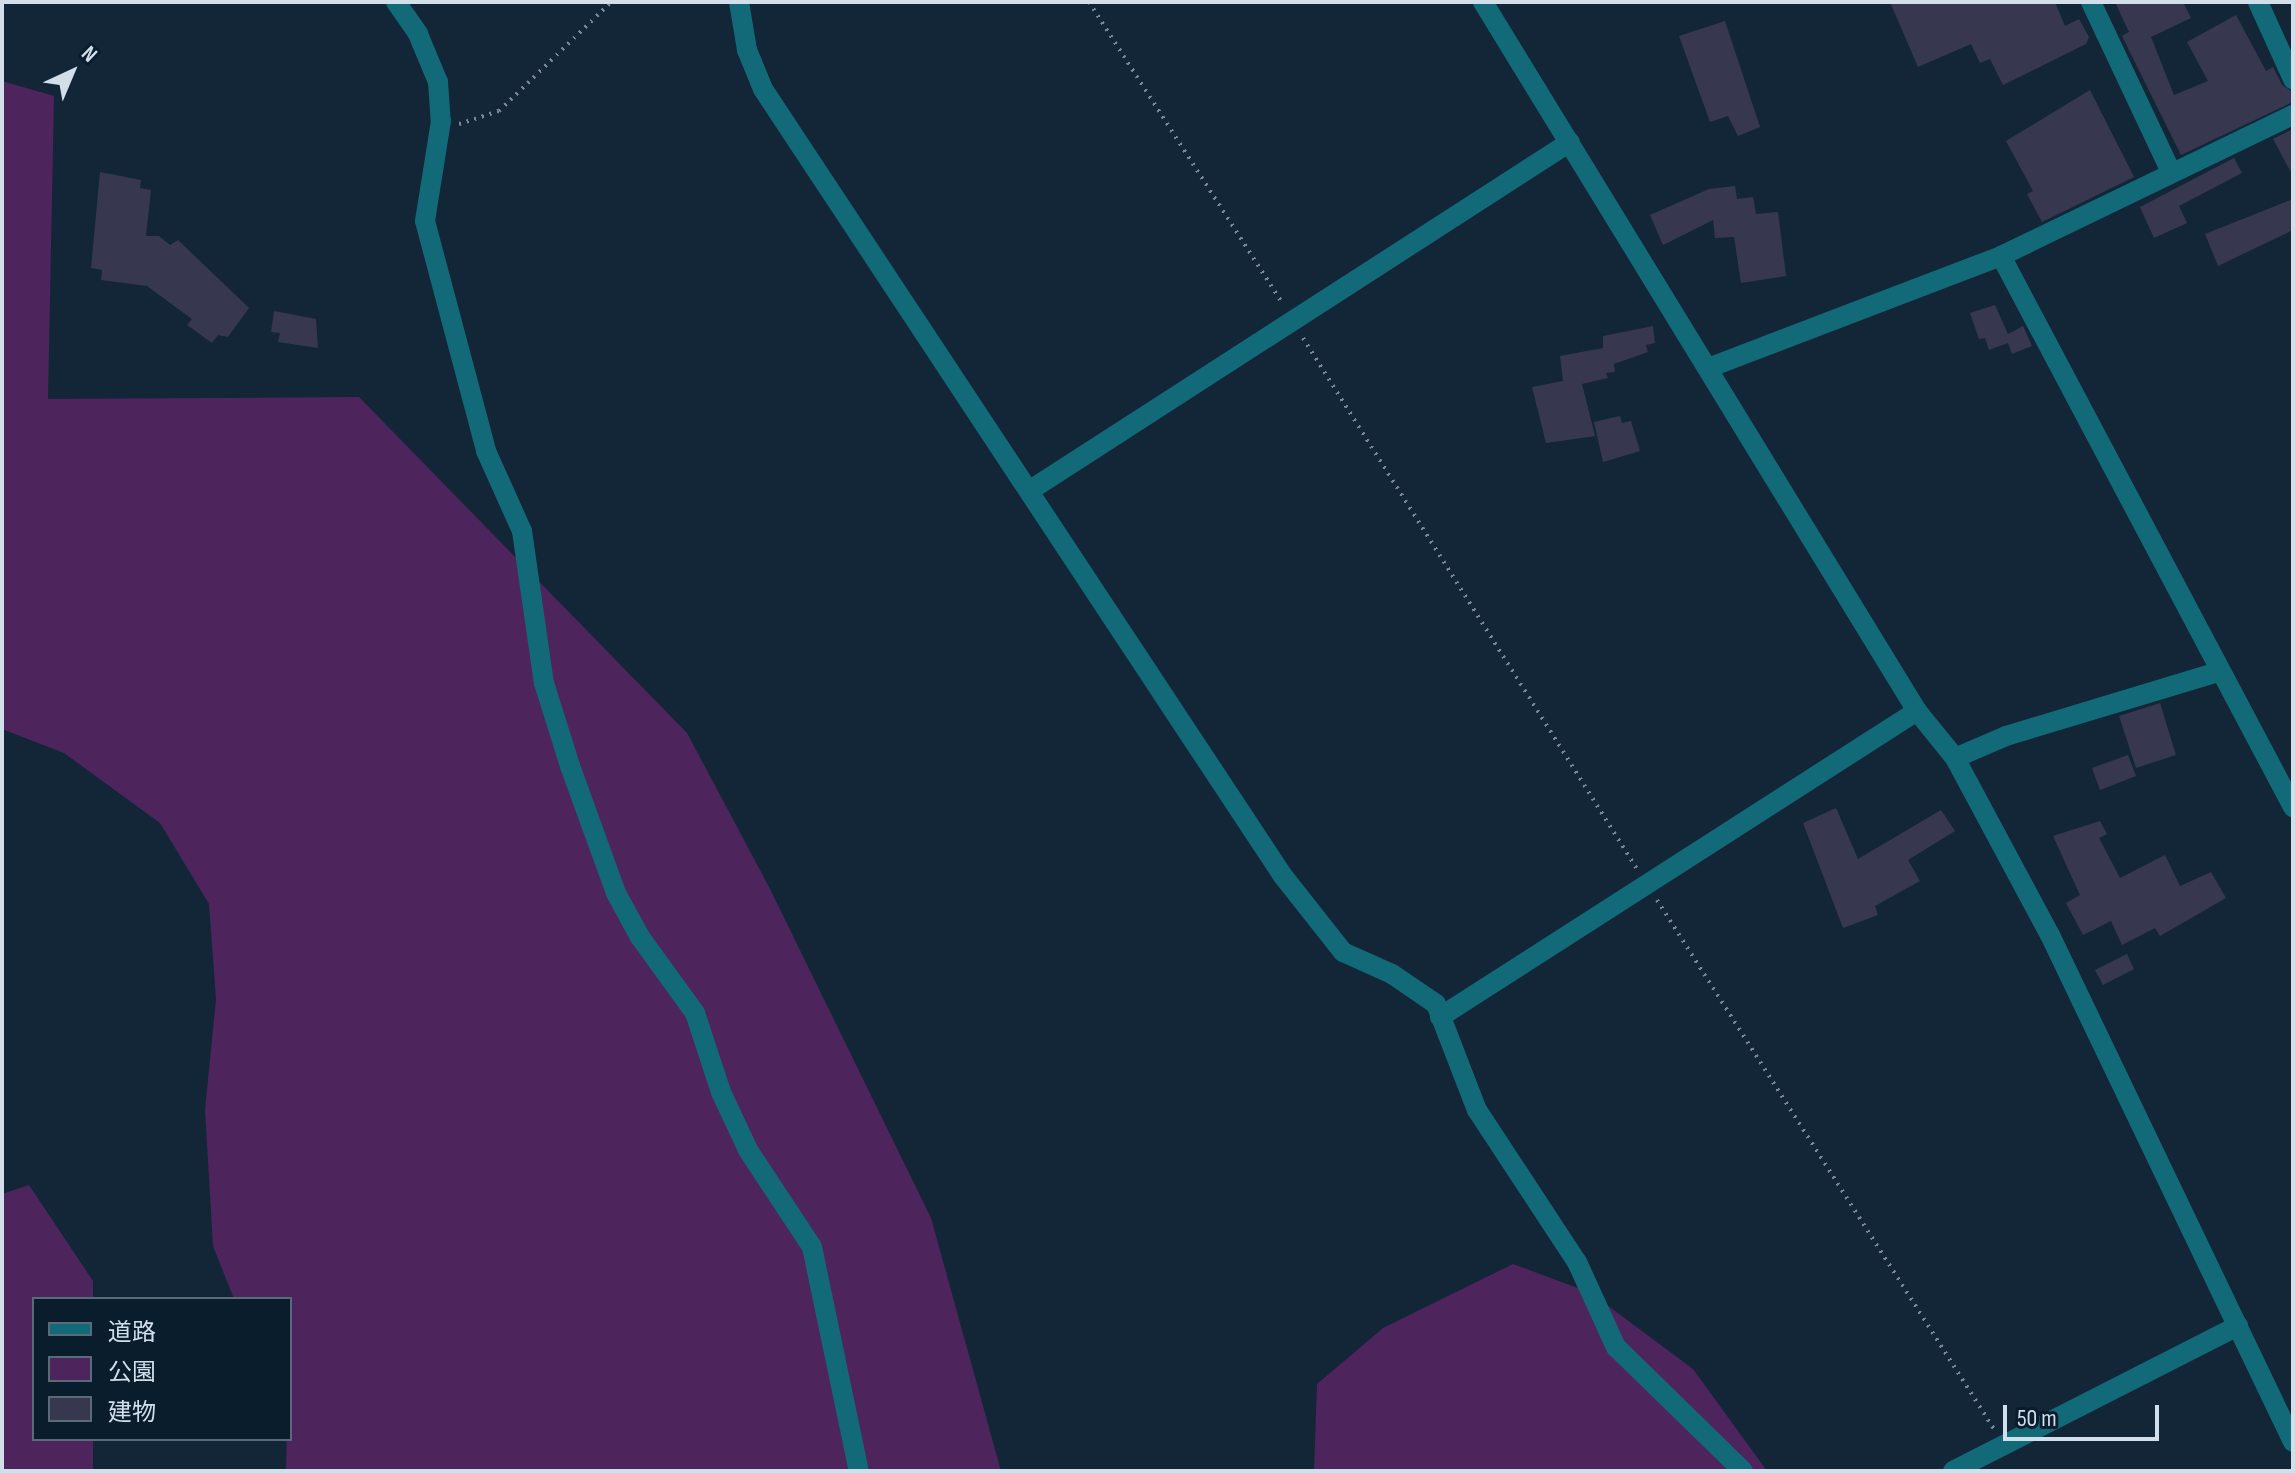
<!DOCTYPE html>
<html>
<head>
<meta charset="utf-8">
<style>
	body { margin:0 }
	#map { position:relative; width:2295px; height:1473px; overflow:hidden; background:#122638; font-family:"Sofia Sans Condensed","Noto Sans JP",sans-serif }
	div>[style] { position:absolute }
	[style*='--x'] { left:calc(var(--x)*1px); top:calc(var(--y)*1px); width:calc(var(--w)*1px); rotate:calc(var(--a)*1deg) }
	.green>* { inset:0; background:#4e245d }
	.building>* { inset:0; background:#373850 }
	.path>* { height:4px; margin-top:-2px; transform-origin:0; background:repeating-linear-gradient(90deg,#788897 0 2px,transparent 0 8px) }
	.minor>* { height:20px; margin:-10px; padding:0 10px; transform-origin:10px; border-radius:10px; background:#126a78 }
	span { translate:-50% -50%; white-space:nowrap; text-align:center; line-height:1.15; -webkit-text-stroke:6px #091d2d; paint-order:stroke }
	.frame { position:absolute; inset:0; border:4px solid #d2deea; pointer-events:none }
	.legend { position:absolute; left:32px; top:1297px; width:260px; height:144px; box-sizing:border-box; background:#091d2d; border:2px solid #596a79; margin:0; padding:10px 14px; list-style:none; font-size:24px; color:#d2deea }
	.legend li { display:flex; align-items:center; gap:16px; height:40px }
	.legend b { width:40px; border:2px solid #596a79 }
	.north { position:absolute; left:32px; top:32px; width:80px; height:80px; -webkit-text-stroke:6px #091d2d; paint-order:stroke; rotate:44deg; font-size:22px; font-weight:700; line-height:32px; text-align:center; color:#d2deea }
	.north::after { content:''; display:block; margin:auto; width:28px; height:36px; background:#d2deea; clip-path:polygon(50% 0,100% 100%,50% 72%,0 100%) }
	.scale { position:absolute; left:2003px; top:1405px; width:156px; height:36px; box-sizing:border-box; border:4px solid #d2deea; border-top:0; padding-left:10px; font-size:24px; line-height:28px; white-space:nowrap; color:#d2deea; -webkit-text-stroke:6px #091d2d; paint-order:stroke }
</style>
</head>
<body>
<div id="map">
	<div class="green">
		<div style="clip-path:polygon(2px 81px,54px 96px,48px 399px,359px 397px,687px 733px,769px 887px,931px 1218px,1001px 1471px,286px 1471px,290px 1299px,234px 1299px,213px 1246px,205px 1110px,216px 999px,209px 904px,160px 823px,64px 753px,2px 729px)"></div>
		<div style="clip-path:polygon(29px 1185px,93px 1281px,93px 1299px,34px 1299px,34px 1439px,93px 1439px,93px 1471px,2px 1471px,2px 1194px)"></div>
		<div style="clip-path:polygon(1513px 1264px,1591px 1293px,1693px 1369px,1767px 1471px,1314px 1471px,1317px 1384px,1383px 1328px)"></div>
	</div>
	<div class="building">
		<div style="clip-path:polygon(1890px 2px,2055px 2px,2065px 26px,2079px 19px,2089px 37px,2086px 44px,2003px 85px,1990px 59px,1980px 63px,1971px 44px,1918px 67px)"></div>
		<div style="clip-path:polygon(2115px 2px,2183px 2px,2191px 18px,2151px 37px,2174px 95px,2208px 81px,2187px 42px,2236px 15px,2266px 71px,2273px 67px,2282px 85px,2293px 92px,2293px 102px,2181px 155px,2122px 36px,2129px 32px)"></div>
		<div style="clip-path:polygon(1725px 21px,1760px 127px,1738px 136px,1728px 116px,1710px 122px,1679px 36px)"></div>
		<div style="clip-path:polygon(2090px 90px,2134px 177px,2042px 222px,2027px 194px,2033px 191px,2006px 141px)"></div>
		<div style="clip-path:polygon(2293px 129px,2293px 176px,2273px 139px)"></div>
		<div style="clip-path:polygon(2234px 158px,2242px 173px,2179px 206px,2187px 223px,2154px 238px,2140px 207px)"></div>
		<div style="clip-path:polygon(100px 172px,141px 180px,140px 188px,151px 190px,146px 236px,159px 236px,170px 245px,178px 240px,249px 308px,228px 337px,218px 335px,212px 343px,187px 325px,192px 319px,147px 286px,101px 280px,102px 270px,91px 268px)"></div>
		<div style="clip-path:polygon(1735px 186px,1737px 199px,1753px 197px,1756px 214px,1778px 212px,1786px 276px,1741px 283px,1734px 237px,1715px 238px,1713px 220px,1663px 245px,1650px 215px,1709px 189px)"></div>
		<div style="clip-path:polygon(2293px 199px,2293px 230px,2218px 266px,2205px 234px)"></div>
		<div style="clip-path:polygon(1995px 305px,2008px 334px,2023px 326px,2032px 346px,2012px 354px,2008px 343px,1989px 350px,1985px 338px,1979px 339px,1970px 313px)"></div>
		<div style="clip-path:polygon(274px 311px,316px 319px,318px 348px,278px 342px,280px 333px,271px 332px)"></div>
		<div style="clip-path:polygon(1653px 326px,1655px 343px,1646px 345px,1648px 352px,1614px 364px,1615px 372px,1606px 373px,1608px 378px,1582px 384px,1595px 436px,1546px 443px,1532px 387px,1563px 381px,1560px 356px,1603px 348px,1603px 336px)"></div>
		<div style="clip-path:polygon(1620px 416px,1622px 423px,1631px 421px,1640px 451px,1603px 462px,1594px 422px)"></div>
		<div style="clip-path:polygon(2160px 703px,2176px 755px,2136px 768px,2119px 716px)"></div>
		<div style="clip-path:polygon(2128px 755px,2136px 776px,2100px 790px,2092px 768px)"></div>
		<div style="clip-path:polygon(1836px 808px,1858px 859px,1941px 810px,1955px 831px,1908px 860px,1920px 881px,1875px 906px,1878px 915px,1843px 928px,1803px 823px)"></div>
		<div style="clip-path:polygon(2100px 821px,2107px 834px,2099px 838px,2120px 878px,2165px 855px,2180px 886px,2211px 872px,2226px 898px,2160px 936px,2155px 928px,2122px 945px,2111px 921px,2083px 935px,2066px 903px,2080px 895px,2053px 836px)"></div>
		<div style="clip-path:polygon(2127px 954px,2134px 969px,2103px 985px,2095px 970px)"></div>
	</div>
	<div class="path">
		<div style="--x:1089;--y:2;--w:358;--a:57.3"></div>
		<div style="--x:459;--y:124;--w:42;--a:-18"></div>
		<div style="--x:499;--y:111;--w:156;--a:-44.2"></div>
		<div style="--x:1303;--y:338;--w:627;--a:57.83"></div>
		<div style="--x:1657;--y:900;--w:627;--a:57.5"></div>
	</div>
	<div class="minor">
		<div style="--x:396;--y:2;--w:39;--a:55"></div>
		<div style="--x:418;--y:34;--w:52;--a:67.4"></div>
		<div style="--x:438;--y:82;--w:39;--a:86"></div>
		<div style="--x:441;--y:121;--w:101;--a:99.1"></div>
		<div style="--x:425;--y:221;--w:238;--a:75.1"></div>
		<div style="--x:486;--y:451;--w:88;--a:65.8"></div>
		<div style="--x:522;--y:531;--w:154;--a:81.8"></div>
		<div style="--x:544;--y:683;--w:87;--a:72.6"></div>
		<div style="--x:570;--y:766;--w:135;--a:70.1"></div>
		<div style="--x:616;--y:893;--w:50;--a:61.4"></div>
		<div style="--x:640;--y:937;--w:94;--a:54.1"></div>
		<div style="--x:695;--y:1013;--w:83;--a:71.8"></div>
		<div style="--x:721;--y:1092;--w:64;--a:65"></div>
		<div style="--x:748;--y:1150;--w:116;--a:56.6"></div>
		<div style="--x:812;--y:1247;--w:229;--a:78.2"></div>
		<div style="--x:739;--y:2;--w:49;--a:80.5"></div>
		<div style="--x:747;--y:50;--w:42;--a:67.7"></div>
		<div style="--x:763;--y:89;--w:943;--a:56.55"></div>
		<div style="--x:1283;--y:876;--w:97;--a:51.7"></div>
		<div style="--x:1343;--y:952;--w:54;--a:24.2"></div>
		<div style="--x:1392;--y:974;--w:53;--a:34.3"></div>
		<div style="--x:1436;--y:1004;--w:114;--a:68.9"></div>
		<div style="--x:1477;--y:1110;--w:182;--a:56.7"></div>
		<div style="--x:1577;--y:1262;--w:94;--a:65.4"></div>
		<div style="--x:1616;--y:1347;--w:177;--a:44.3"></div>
		<div style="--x:1483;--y:2;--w:831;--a:58.53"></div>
		<div style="--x:1917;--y:711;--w:60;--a:51"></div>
		<div style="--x:1955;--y:758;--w:201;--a:61.8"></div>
		<div style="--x:2050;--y:935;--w:562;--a:64.39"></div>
		<div style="--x:2091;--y:2;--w:188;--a:64.8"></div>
		<div style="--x:2258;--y:2;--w:85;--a:65.6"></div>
		<div style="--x:2001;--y:256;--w:624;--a:62.08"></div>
		<div style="--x:1708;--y:368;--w:314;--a:-20.9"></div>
		<div style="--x:2001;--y:256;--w:324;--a:-25.8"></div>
		<div style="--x:1032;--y:489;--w:640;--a:-32.82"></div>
		<div style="--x:1955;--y:758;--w:56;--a:-23.3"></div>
		<div style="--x:2006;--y:736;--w:221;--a:-16.8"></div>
		<div style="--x:1440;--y:1017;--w:567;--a:-32.68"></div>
		<div style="--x:1953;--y:1471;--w:320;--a:-27"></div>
	</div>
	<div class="frame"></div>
	<ul class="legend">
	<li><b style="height:10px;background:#126a78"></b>道路</li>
	<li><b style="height:22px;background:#4e245d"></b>公園</li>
	<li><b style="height:22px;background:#373850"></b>建物</li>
	</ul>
	<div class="north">N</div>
	<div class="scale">50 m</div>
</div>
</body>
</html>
